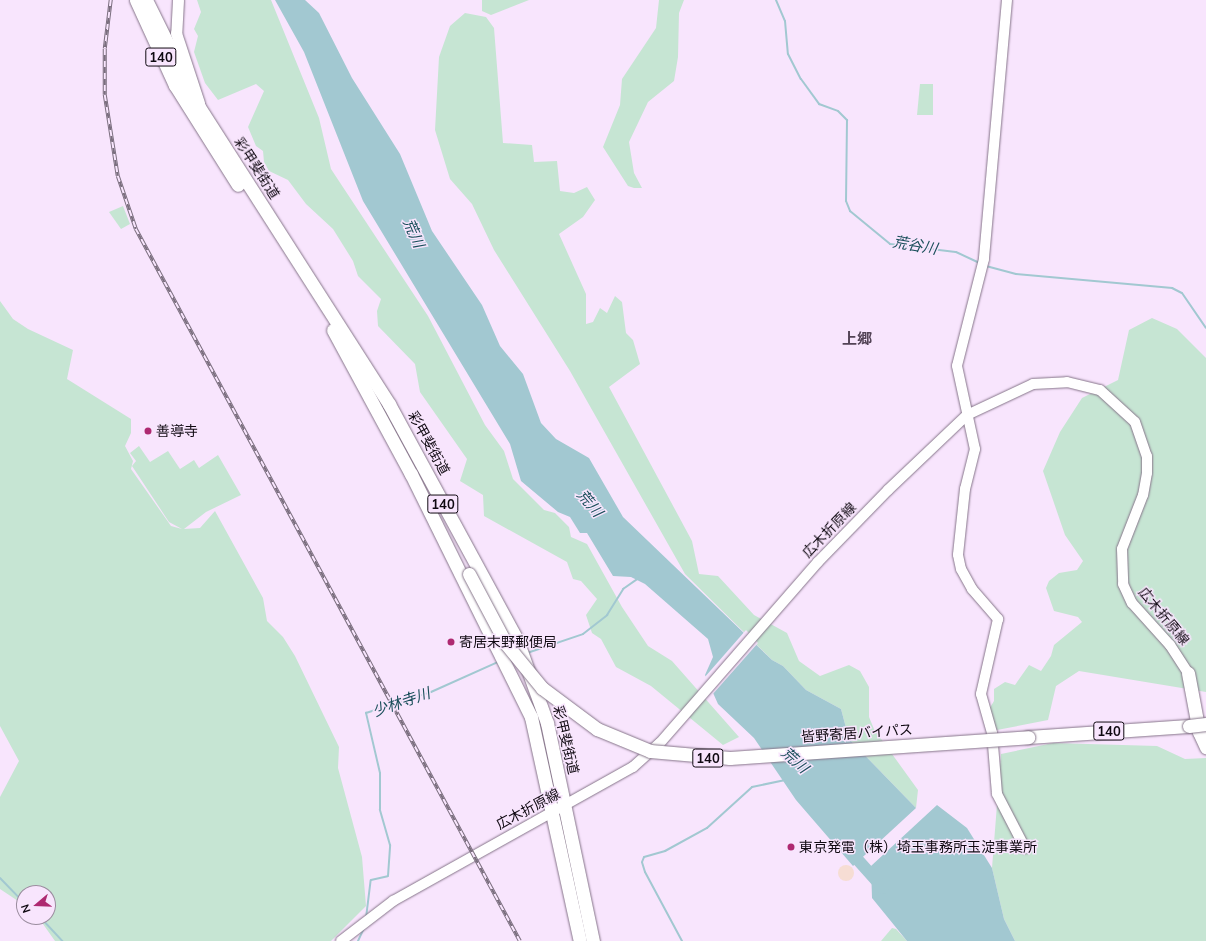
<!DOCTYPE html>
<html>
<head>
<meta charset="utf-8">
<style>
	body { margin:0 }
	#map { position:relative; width:1206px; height:941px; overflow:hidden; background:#f8e5fd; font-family:Mulish,"Noto Sans JP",sans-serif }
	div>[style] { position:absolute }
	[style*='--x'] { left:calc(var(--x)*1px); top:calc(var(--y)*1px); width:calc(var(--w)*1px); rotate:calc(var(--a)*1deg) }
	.industrial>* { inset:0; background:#f6ddd4 }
	.round { border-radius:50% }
	.green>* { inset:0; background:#c6e5d3 }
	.water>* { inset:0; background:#a2c8d1 }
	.pier>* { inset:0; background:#f8e5fd }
	.stream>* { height:2px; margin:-1px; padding:0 1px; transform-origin:1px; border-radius:1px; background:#a2c8d1 }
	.river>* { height:12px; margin:-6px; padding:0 6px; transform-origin:6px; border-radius:6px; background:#a2c8d1 }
	.roads { filter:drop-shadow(0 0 1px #86758a) drop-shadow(0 0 1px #86758a) }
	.secondary>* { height:10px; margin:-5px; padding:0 5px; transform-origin:5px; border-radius:5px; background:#fff }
	.primary>* { height:11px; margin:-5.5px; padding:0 5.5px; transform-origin:5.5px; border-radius:5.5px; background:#fff }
	.highway>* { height:13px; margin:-6.5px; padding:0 6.5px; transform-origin:6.5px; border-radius:6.5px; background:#fff }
	.rail>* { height:3.5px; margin-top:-1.75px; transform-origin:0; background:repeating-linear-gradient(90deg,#f8e5fd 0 6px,#7a6e7e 0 12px); box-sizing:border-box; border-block:1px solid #7a6e7e }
	.bridges { filter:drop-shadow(0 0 1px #86758a) drop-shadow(0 0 1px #86758a) }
	.highway-bridge>* { height:13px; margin:-6.5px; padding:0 6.5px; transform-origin:6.5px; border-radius:6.5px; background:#fff }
	.dots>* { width:11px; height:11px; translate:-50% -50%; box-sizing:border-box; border:2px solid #f8e5fd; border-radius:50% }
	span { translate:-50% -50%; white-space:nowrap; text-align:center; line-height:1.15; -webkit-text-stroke:3px #f8e5fd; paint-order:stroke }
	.shield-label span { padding:1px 3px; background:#f8e5fd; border:1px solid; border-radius:3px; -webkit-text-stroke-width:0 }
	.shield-label { font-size:13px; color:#0f0911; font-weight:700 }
	.street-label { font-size:14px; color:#0f0911 }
	.poi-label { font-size:14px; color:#0f0911 }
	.left { translate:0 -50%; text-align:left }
	.water-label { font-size:15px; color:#194e5a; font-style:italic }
	.neighbourhood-label { font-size:15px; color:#534356; font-weight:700 }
	.north { position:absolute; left:16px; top:885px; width:40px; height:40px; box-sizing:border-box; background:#f8e5fd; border:1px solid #9b8d9f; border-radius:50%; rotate:251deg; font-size:11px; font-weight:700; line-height:16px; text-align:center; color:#0f0911 }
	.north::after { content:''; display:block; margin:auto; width:14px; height:18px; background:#ae2971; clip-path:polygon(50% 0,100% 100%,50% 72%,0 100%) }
</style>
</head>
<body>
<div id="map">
	<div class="industrial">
		<div class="round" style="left:838px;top:865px;width:16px;height:16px"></div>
	</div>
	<div class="green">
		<div style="clip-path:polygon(197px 0,271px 0,319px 118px,331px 169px,428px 316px,485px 425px,504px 451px,513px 479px,544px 510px,555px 513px,569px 527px,571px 537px,587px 544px,622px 607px,648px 646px,672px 661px,739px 737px,723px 745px,651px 686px,616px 667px,601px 639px,592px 633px,586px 615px,597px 599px,581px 581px,573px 579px,567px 562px,484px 516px,483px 495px,460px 481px,467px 459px,420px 392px,415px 364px,378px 326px,377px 311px,381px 299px,358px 276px,353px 261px,333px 229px,306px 204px,288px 180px,269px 171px,264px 162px,263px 151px,256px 146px,248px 127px,264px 91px,256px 84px,218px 100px,205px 83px,194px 52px,198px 36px,194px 29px,201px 12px)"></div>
		<div style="clip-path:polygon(482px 0,529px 0,491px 15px,482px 11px)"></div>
		<div style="clip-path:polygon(659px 0,684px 0,679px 13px,678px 57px,674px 81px,648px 102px,629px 142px,634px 173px,642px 188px,634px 188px,628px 186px,603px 147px,620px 105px,622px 79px,656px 28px)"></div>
		<div style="clip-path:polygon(465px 13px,486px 17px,494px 28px,503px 143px,532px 145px,534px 162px,557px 161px,560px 191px,574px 193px,587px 187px,595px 200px,583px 217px,559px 234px,586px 294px,586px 324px,593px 322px,600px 308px,607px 313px,615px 296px,622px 302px,626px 333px,633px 340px,640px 364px,609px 387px,692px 541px,699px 574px,718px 576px,754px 615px,787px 633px,799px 661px,820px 676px,849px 665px,860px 671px,869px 687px,869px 717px,874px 729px,918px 790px,916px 808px,849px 739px,841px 709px,806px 690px,783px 666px,772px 660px,685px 574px,570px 371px,494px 250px,472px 204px,450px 179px,435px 130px,439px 57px,450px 26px)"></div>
		<div style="clip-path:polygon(920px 84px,933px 84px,933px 115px,917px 115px)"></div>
		<div style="clip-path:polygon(123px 206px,130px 224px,121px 229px,109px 212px)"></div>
		<div style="clip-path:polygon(0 301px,13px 319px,28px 329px,73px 350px,67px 379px,131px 419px,131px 433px,125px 446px,133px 461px,131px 469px,171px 526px,182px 529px,169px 522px,132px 466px,136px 461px,130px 453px,139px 446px,150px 462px,168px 451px,180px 469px,194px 460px,199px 468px,218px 455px,241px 495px,206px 512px,184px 529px,200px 528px,215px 511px,263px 598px,267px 621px,283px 637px,295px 656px,339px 747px,338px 768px,362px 857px,366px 906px,331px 941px,55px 941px,38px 917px,48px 917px,48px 893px,24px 893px,24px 905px,0 889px,0 797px,19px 761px,0 726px)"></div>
		<div style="clip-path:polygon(1152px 318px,1177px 329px,1206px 358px,1206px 692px,1079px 671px,1056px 686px,1048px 720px,997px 730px,988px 711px,994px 701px,994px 689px,1005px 682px,1015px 685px,1029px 665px,1041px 671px,1051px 656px,1054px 645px,1082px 622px,1078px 617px,1054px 611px,1046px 588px,1049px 581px,1059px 573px,1077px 570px,1083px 561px,1065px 535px,1043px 471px,1060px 432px,1082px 398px,1118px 380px,1129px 330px)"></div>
		<div style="clip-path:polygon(1053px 743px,1157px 746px,1185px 759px,1206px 758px,1206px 941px,1015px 941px,1004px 919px,992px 868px,1001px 754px)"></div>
		<div style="clip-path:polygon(892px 928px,896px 929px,907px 941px,881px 941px)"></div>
	</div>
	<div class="water">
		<div style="clip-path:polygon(275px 0,305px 0,319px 13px,352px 78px,400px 154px,432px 231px,482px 305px,500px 346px,523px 374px,541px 423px,556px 439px,589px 458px,623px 517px,772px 660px,783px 666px,806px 690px,841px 709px,849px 739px,916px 808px,853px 866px,796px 800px,754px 738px,718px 704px,705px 675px,713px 657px,708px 639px,645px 584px,631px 577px,613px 576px,587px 533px,580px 533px,570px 517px,558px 512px,521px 481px,510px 444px,363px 201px,304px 52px)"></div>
		<div style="clip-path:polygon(937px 805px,967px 828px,992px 868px,1004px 919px,1015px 941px,907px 941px,872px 898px,871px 866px)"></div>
	</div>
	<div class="pier">
		<div style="clip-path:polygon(746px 630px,758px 643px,712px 695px,704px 678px)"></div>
	</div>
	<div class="stream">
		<div style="--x:776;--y:0;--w:23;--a:67"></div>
		<div style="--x:785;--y:21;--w:33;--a:85"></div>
		<div style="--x:788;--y:54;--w:28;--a:63"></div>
		<div style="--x:801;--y:79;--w:31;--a:54"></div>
		<div style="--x:819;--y:104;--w:20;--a:20"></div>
		<div style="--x:838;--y:111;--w:13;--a:45"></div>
		<div style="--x:847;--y:120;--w:81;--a:90.7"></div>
		<div style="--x:846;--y:201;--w:11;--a:68"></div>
		<div style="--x:850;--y:211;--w:52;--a:39.5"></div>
		<div style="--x:890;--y:244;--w:66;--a:6.9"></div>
		<div style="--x:956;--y:252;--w:26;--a:25"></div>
		<div style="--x:986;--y:266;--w:31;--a:15"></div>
		<div style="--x:1016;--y:274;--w:157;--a:5.1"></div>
		<div style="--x:1172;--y:288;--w:11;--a:27"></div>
		<div style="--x:1182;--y:293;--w:42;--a:55.6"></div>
		<div style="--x:527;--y:653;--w:59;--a:-18.7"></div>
		<div style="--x:583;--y:634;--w:31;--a:-38"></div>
		<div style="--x:607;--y:615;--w:31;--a:-58"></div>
		<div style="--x:623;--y:589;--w:19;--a:-35"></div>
		<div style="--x:0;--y:878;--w:35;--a:46"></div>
		<div style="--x:40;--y:917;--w:33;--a:47"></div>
		<div style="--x:366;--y:918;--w:38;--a:-83"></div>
		<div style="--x:371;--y:880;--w:17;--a:-13"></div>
		<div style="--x:388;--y:876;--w:31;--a:-86"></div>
		<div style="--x:390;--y:845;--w:37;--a:-106"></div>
		<div style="--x:380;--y:809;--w:36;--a:-90"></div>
		<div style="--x:380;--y:773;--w:62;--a:-103.1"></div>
		<div style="--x:366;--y:713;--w:68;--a:-17.9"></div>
		<div style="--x:431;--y:692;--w:73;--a:-24.1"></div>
		<div style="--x:358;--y:941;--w:14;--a:-65"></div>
		<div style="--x:682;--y:941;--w:78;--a:-118.2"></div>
		<div style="--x:645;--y:872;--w:10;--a:-107"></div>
		<div style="--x:642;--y:862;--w:5;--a:-68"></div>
		<div style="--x:644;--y:857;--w:22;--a:-16"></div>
		<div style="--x:665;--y:851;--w:48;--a:-28.7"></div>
		<div style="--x:707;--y:828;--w:61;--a:-42.3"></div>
		<div style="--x:752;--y:787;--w:34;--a:-12"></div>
	</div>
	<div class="river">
		<div style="--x:849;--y:850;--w:51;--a:48.2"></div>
	</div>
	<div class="roads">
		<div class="secondary">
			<div style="--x:1007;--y:0;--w:260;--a:95.1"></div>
			<div style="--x:984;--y:259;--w:110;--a:104.2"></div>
			<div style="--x:957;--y:366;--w:85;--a:77.8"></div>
			<div style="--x:975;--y:449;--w:41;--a:104"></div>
			<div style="--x:965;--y:489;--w:66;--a:96.1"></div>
			<div style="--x:958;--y:555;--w:14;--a:78"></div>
			<div style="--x:961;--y:569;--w:23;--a:61"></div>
			<div style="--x:972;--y:589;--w:40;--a:49"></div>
			<div style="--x:998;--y:619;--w:77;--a:102.8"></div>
			<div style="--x:981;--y:694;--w:41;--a:74.2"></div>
			<div style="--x:992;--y:733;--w:61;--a:85.3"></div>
			<div style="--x:997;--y:794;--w:61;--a:62.6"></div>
			<div style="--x:341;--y:941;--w:66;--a:-37.6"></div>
			<div style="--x:393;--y:901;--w:275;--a:-29.2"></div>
			<div style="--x:633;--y:767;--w:36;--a:-42"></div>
			<div style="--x:660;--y:743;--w:240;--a:-48.9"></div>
			<div style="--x:818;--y:562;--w:100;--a:-45.8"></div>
			<div style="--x:888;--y:490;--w:109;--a:-43.5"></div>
			<div style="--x:967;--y:415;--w:73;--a:-25.2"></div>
			<div style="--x:1033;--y:384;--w:34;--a:-3"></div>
			<div style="--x:1067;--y:382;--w:34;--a:14"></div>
			<div style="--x:1100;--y:390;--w:47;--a:42.4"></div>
			<div style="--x:1135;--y:422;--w:36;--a:71"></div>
			<div style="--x:1147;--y:456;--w:17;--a:90"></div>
			<div style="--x:1147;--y:473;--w:22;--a:100"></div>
			<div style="--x:1143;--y:495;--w:58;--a:111.3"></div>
			<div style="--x:1122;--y:549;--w:35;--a:88"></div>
			<div style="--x:1123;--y:584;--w:21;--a:65"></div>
			<div style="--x:1132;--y:603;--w:57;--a:47.9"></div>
			<div style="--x:1170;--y:645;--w:33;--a:57"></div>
		</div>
		<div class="primary">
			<div style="--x:178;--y:0;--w:33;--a:93"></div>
			<div style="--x:176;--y:33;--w:74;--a:71.8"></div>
		</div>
		<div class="highway">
			<div style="--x:136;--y:0;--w:94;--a:65.4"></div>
			<div style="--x:175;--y:85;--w:118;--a:57.8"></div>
			<div style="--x:146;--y:0;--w:119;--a:63.6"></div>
			<div style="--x:199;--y:107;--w:353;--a:57.4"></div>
			<div style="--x:389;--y:404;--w:268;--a:61.5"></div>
			<div style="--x:517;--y:640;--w:88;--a:70.1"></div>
			<div style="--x:547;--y:723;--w:223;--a:78.1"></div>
			<div style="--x:333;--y:330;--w:164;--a:61.6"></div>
			<div style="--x:411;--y:474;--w:271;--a:63.7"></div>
			<div style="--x:531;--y:717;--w:229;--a:77.7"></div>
			<div style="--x:1188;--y:673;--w:60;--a:79.4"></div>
			<div style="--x:1199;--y:732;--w:17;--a:65"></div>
			<div style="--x:1028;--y:737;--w:161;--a:-3.9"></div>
		</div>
	</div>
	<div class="rail">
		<div style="--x:111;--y:0;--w:49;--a:97"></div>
		<div style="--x:105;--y:49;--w:46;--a:90"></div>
		<div style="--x:105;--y:95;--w:82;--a:80.9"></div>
		<div style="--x:118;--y:176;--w:56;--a:71.2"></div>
		<div style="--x:136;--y:229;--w:809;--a:61.66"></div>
	</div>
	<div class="bridges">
		<div class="highway-bridge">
			<div style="--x:469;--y:574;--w:79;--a:62.1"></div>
			<div style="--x:506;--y:644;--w:57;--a:50.7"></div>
			<div style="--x:542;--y:688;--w:69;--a:36.7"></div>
			<div style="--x:597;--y:729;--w:57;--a:22.5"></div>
			<div style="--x:650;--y:751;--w:80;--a:5"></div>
			<div style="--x:730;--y:758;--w:299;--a:-4"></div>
			<div style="--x:1189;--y:726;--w:17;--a:-7"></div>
		</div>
	</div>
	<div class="dots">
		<div style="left:148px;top:431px;background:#ae2971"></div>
		<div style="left:451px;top:642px;background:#ae2971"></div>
		<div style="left:791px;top:847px;background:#ae2971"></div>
	</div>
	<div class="shield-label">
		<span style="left:161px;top:57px">140</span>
		<span style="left:443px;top:504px">140</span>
		<span style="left:1109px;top:731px">140</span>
		<span style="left:708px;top:758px">140</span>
	</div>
	<div class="street-label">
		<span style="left:257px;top:168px;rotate:57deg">彩甲斐街道</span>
		<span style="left:429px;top:443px;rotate:61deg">彩甲斐街道</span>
		<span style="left:829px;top:530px;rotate:-46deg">広木折原線</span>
		<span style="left:1164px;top:616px;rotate:50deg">広木折原線</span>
		<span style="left:857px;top:733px;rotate:-4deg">皆野寄居バイパス</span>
		<span style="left:566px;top:740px;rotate:77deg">彩甲斐街道</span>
		<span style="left:528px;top:809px;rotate:-28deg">広木折原線</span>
	</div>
	<div class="poi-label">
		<span class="left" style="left:156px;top:431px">善導寺</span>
		<span class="left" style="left:459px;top:642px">寄居末野郵便局</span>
		<span class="left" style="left:799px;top:847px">東京発電（株）埼玉事務所玉淀事業所</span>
	</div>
	<div class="water-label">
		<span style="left:414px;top:233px;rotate:66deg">荒川</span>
		<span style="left:915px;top:245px;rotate:10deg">荒谷川</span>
		<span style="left:590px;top:503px;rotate:50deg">荒川</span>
		<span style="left:401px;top:702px;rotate:-19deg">少林寺川</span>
		<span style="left:795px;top:760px;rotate:42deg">荒川</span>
	</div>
	<div class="neighbourhood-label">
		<span style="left:857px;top:339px">上郷</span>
	</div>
	<div class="north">N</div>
</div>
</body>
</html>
